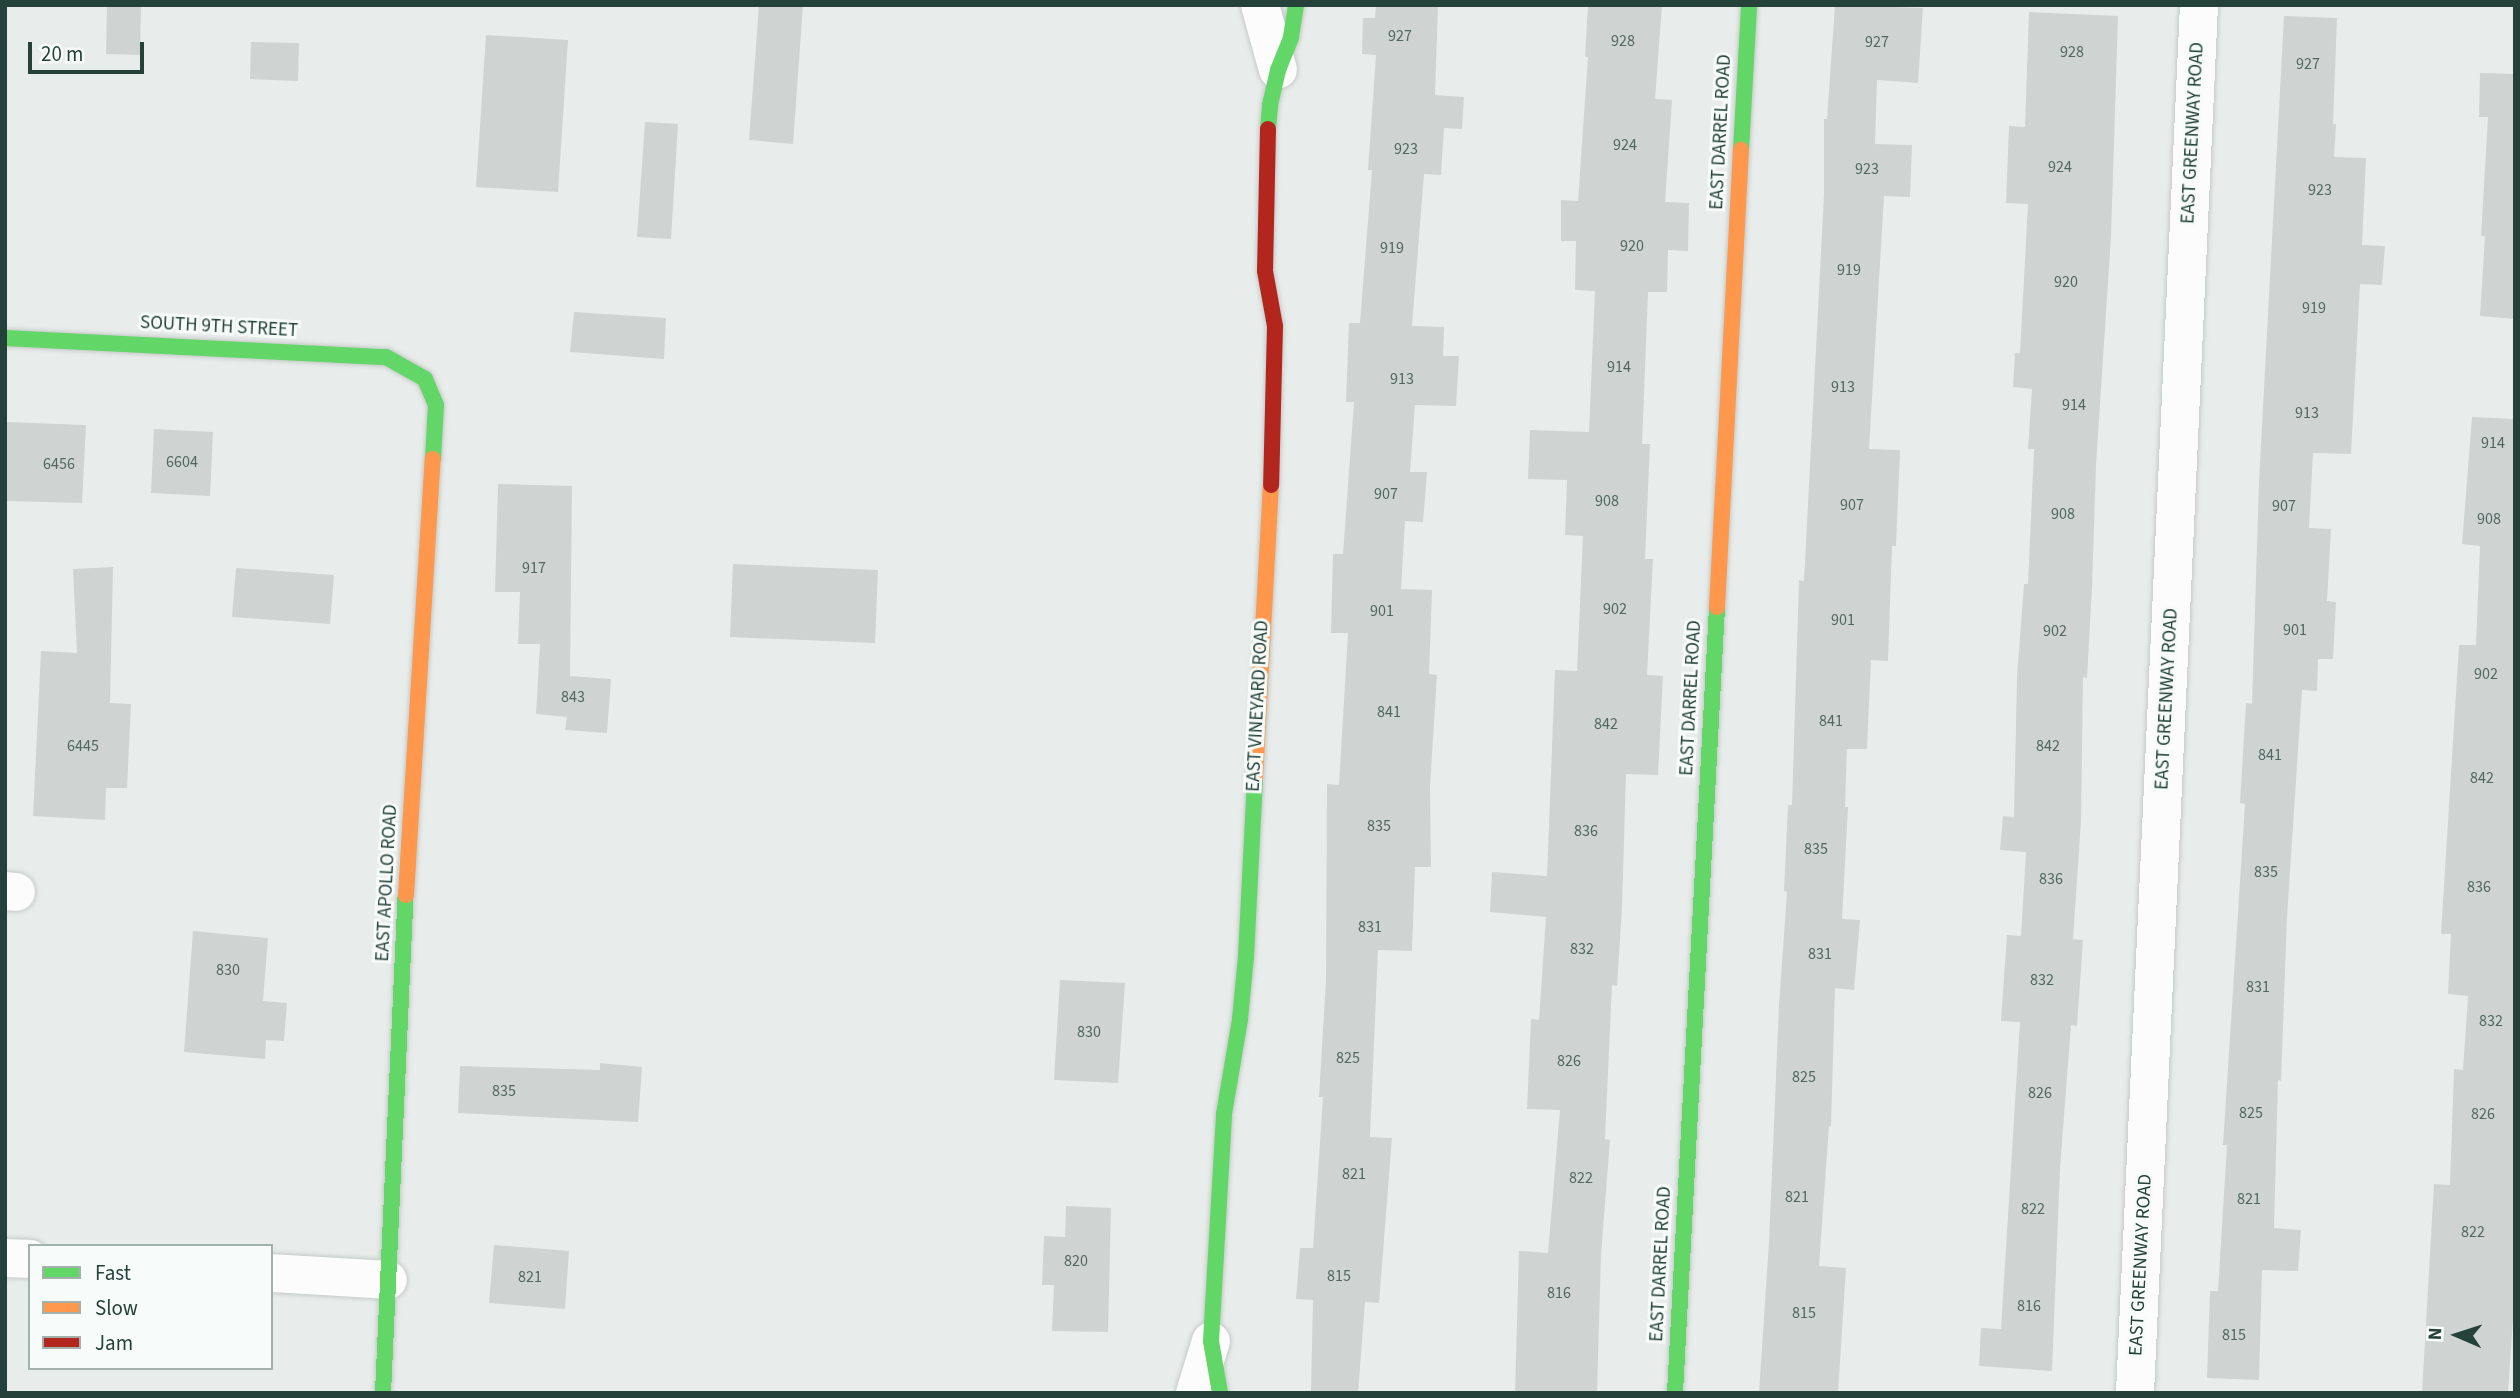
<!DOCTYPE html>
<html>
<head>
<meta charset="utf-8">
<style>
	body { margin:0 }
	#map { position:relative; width:2520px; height:1398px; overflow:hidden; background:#e8edeb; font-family:"Source Sans 3",sans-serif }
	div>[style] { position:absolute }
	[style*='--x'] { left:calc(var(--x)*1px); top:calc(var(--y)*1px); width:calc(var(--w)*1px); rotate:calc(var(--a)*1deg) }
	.building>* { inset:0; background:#cfd4d2 }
	.roads { filter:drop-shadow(0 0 2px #c5cac8) drop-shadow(0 0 2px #c5cac8) }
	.street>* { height:38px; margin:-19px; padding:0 19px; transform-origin:19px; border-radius:19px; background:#fcfcfc }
	.fast>* { height:16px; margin:-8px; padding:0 8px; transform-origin:8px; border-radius:8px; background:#63d668 }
	.slow>* { height:16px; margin:-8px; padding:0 8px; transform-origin:8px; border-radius:8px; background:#ff974d }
	.jam>* { height:16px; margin:-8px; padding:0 8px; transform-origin:8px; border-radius:8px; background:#b3261e }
	span { translate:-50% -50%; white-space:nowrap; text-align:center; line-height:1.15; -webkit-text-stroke:6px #f7fbf9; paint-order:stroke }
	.number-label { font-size:16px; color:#506761 }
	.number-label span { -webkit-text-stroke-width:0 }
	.street-label { font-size:19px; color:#24423a }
	.frame { position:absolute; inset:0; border:7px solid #24423a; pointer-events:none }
	.legend { position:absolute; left:28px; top:1244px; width:245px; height:126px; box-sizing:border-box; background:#f7fbf9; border:2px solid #a3b1ad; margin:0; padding:9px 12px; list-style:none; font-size:21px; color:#24423a }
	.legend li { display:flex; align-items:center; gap:14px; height:35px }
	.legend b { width:35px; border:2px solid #a3b1ad }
	.north { position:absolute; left:2422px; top:1300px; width:70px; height:70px; -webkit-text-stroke:5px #f7fbf9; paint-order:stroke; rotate:273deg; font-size:19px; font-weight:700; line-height:28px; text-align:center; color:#24423a }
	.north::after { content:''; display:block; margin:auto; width:24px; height:32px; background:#24423a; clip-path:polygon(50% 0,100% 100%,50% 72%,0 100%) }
	.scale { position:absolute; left:28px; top:42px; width:116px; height:32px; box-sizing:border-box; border:4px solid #24423a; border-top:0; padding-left:9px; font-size:21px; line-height:24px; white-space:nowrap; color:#24423a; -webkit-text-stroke:5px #f7fbf9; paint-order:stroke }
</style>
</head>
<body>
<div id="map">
	<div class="building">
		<div style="clip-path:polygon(107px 5px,141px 5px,140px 55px,106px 54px)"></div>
		<div style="clip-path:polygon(759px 5px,803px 5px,793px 144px,749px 140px)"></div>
		<div style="clip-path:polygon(1376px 5px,1438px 5px,1435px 95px,1464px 97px,1462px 129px,1444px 128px,1441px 175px,1424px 174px,1412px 326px,1444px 327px,1443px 356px,1459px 356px,1456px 406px,1415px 405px,1410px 472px,1427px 472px,1423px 522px,1405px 521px,1401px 589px,1432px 590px,1429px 674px,1437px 675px,1430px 787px,1431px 867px,1415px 867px,1412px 951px,1378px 950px,1370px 1137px,1392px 1138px,1379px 1303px,1365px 1302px,1358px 1393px,1311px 1393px,1313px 1300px,1296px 1299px,1300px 1248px,1313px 1248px,1323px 1097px,1319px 1097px,1326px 980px,1327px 784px,1339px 785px,1348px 633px,1331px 633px,1333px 554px,1343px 554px,1354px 402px,1346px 402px,1349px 323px,1360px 323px,1372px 170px,1368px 170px,1376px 55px,1362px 54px,1363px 18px,1375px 18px)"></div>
		<div style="clip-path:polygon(1588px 5px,1662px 5px,1655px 99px,1672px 100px,1665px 202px,1689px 203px,1688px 251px,1668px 250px,1667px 292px,1648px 292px,1642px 444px,1650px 444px,1645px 559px,1653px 559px,1647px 675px,1663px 676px,1658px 775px,1626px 774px,1622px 908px,1617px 986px,1612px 985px,1605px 1139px,1610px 1140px,1601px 1255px,1597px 1393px,1515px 1393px,1519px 1251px,1548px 1253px,1560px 1110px,1527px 1109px,1531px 1019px,1539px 1020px,1546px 917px,1490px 912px,1492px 872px,1547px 876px,1555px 670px,1577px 671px,1583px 536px,1565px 535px,1567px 480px,1528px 479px,1530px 430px,1589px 432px,1595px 291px,1575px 290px,1576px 241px,1561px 241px,1561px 200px,1578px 201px,1588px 57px,1585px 57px)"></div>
		<div style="clip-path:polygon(1835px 5px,1923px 8px,1918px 83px,1877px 80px,1875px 144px,1912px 145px,1910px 197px,1884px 196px,1869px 449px,1900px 450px,1896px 546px,1892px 546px,1888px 661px,1871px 660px,1867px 749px,1847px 749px,1845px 807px,1848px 807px,1842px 919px,1860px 920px,1854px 990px,1835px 988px,1831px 1126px,1829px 1126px,1819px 1266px,1846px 1268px,1838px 1393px,1759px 1393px,1769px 1242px,1779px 1005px,1787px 892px,1784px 891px,1788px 805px,1792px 805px,1799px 580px,1804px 581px,1824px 194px,1824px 119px,1827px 119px)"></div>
		<div style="clip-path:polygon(2029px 12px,2118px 16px,2111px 237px,2096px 465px,2092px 588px,2087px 678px,2083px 677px,2081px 821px,2073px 939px,2083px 940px,2077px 1026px,2071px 1025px,2060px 1168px,2052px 1371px,1979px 1366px,1981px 1328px,2001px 1329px,2020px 1022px,2001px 1021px,2007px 935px,2021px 936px,2026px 852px,2000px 850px,2003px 816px,2014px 817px,2017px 677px,2024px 584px,2028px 584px,2034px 449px,2028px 449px,2032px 389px,2013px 387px,2015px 353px,2020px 353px,2028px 204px,2006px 203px,2009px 126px,2025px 127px)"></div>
		<div style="clip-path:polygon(2284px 16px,2337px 18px,2333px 124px,2336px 124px,2334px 157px,2366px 158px,2362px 245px,2385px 246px,2382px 285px,2360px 284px,2351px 454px,2313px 453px,2309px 528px,2331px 529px,2327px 601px,2336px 602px,2333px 659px,2318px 659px,2317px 691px,2302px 690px,2287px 917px,2281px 1081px,2278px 1080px,2274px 1228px,2301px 1230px,2298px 1271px,2262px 1270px,2259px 1380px,2207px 1378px,2210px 1291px,2218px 1291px,2227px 1145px,2223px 1145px,2245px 804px,2240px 803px,2246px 703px,2252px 704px,2259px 482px)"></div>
		<div style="clip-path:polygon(486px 35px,568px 40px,558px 192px,476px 187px)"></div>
		<div style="clip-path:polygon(251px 42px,299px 43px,298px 81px,250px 79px)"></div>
		<div style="clip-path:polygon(2480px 73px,2515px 74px,2515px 319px,2480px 316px,2485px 236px,2481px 236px,2488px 117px,2479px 117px)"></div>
		<div style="clip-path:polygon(645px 122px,678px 124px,671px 239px,637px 237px)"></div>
		<div style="clip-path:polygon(574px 312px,666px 318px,664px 359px,570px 352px)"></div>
		<div style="clip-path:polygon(2472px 417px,2515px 419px,2515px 1288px,2508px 1393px,2422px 1393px,2434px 1184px,2450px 1185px,2454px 1069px,2463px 1070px,2468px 996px,2448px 994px,2451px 934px,2441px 934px,2459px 645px,2476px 645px,2480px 546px,2462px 544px)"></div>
		<div style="clip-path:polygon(5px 422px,86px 425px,82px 503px,5px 501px)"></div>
		<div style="clip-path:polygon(154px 429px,213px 432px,210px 496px,151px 493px)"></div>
		<div style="clip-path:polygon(498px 484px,572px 486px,570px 676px,611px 679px,607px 733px,565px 730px,567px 717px,536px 714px,540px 644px,518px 644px,520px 592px,495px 592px)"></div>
		<div style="clip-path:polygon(733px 564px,878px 570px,875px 643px,730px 637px)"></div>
		<div style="clip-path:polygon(113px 567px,110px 703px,131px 704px,127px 788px,106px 788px,105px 820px,33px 816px,41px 651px,77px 653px,73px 569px)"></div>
		<div style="clip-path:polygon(236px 568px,334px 575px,330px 624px,232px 617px)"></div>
		<div style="clip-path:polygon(193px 931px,268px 938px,263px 1001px,287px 1003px,284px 1041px,266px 1040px,265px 1059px,184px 1052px)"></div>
		<div style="clip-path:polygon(1060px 980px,1125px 983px,1118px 1083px,1054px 1080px)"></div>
		<div style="clip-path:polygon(600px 1063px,642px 1067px,638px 1122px,458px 1113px,460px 1066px,600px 1070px)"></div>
		<div style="clip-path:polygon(1066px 1206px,1111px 1208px,1108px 1332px,1052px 1331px,1054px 1285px,1042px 1285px,1044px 1236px,1065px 1237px)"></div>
		<div style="clip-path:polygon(494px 1245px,569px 1251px,565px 1309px,489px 1303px)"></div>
	</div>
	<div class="roads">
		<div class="street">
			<div style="--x:1260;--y:5;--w:67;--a:74.5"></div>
			<div style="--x:5;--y:891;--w:11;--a:5"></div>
			<div style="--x:5;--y:1258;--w:25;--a:2"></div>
			<div style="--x:271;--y:1273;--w:117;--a:3.4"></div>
			<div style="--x:1195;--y:1393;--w:54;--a:-72.9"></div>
			<div style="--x:2135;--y:1393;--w:1389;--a:-87.36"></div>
		</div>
		<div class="fast">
			<div style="--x:1268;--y:129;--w:24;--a:-85"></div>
			<div style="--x:1270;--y:105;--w:36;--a:-77"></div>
			<div style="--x:1278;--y:70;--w:35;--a:-68"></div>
			<div style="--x:1291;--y:37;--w:32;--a:-81"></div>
			<div style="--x:1741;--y:150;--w:145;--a:-86.8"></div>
			<div style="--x:5;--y:338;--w:381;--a:2.9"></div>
			<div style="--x:386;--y:357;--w:45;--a:29.4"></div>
			<div style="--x:425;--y:379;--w:28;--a:67"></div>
			<div style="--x:436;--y:405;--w:54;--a:93.2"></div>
			<div style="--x:383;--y:1393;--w:499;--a:-87.4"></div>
			<div style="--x:1220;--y:1393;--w:53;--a:-99.8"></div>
			<div style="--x:1211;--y:1341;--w:227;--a:-86.7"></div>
			<div style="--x:1224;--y:1114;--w:96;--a:-80.4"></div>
			<div style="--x:1240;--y:1019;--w:62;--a:-84.5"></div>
			<div style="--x:1246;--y:957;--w:179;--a:-87.1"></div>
			<div style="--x:1675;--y:1393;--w:787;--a:-86.94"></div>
		</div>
		<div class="slow">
			<div style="--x:1717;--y:607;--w:458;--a:-87"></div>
			<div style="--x:1255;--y:778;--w:293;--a:-86.9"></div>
			<div style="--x:406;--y:895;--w:437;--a:-86.5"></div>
		</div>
		<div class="jam">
			<div style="--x:1268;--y:129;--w:142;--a:91.2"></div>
			<div style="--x:1265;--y:271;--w:56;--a:79.7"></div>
			<div style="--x:1275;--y:326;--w:159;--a:91.4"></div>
		</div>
	</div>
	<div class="number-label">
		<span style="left:1400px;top:36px">927</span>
		<span style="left:1623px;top:41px">928</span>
		<span style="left:1877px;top:42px">927</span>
		<span style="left:2072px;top:52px">928</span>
		<span style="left:2308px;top:64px">927</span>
		<span style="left:1625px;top:145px">924</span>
		<span style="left:1406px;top:149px">923</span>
		<span style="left:2060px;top:167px">924</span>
		<span style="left:1867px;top:169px">923</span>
		<span style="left:2320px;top:190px">923</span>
		<span style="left:1632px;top:246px">920</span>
		<span style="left:1392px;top:248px">919</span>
		<span style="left:1849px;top:270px">919</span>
		<span style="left:2066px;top:282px">920</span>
		<span style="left:2314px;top:308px">919</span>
		<span style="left:1619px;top:367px">914</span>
		<span style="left:1402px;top:379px">913</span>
		<span style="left:1843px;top:387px">913</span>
		<span style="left:2074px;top:405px">914</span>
		<span style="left:2307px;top:413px">913</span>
		<span style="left:2493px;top:443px">914</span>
		<span style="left:182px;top:462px">6604</span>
		<span style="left:59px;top:464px">6456</span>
		<span style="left:1386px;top:494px">907</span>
		<span style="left:1607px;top:501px">908</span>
		<span style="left:1852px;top:505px">907</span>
		<span style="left:2284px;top:506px">907</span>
		<span style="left:2063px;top:514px">908</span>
		<span style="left:2489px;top:519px">908</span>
		<span style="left:534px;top:568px">917</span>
		<span style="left:1615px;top:609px">902</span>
		<span style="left:1382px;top:611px">901</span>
		<span style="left:1843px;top:620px">901</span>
		<span style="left:2295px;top:630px">901</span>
		<span style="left:2055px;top:631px">902</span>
		<span style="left:2486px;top:674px">902</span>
		<span style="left:573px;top:697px">843</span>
		<span style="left:1389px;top:712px">841</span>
		<span style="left:1831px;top:721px">841</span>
		<span style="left:1606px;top:724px">842</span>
		<span style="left:83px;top:746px">6445</span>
		<span style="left:2048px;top:746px">842</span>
		<span style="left:2270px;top:755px">841</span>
		<span style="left:2482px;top:778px">842</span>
		<span style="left:1379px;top:826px">835</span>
		<span style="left:1586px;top:831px">836</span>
		<span style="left:1816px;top:849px">835</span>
		<span style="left:2266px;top:872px">835</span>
		<span style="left:2051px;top:879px">836</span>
		<span style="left:2479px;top:887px">836</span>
		<span style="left:1370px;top:927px">831</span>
		<span style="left:1582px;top:949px">832</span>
		<span style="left:1820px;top:954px">831</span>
		<span style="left:228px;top:970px">830</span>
		<span style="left:2042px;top:980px">832</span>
		<span style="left:2258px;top:987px">831</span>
		<span style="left:2491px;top:1021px">832</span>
		<span style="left:1089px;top:1032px">830</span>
		<span style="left:1348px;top:1058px">825</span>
		<span style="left:1569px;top:1061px">826</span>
		<span style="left:1804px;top:1077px">825</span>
		<span style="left:504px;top:1091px">835</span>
		<span style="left:2040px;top:1093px">826</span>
		<span style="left:2251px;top:1113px">825</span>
		<span style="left:2483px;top:1114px">826</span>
		<span style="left:1354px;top:1174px">821</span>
		<span style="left:1581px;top:1178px">822</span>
		<span style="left:1797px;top:1197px">821</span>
		<span style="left:2249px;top:1199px">821</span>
		<span style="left:2033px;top:1209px">822</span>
		<span style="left:2473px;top:1232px">822</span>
		<span style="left:1076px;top:1261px">820</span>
		<span style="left:1339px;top:1276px">815</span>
		<span style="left:530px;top:1277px">821</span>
		<span style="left:1559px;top:1293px">816</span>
		<span style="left:2029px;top:1306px">816</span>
		<span style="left:1804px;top:1313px">815</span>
		<span style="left:2234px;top:1335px">815</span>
	</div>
	<div class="street-label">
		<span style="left:1721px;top:132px;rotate:-87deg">EAST DARREL ROAD</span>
		<span style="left:2193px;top:133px;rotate:-87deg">EAST GREENWAY ROAD</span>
		<span style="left:219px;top:327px;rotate:3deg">SOUTH 9TH STREET</span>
		<span style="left:1691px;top:698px;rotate:-87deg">EAST DARREL ROAD</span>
		<span style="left:2167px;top:699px;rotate:-87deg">EAST GREENWAY ROAD</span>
		<span style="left:1258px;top:706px;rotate:-87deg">EAST VINEYARD ROAD</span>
		<span style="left:387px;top:883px;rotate:-87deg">EAST APOLLO ROAD</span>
		<span style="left:1661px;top:1264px;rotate:-87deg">EAST DARREL ROAD</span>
		<span style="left:2141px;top:1265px;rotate:-87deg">EAST GREENWAY ROAD</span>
	</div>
	<div class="frame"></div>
	<ul class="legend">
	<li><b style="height:9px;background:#63d668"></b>Fast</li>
	<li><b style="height:9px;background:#ff974d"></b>Slow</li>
	<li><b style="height:9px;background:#b3261e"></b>Jam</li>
	</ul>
	<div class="north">N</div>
	<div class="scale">20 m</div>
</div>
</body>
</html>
